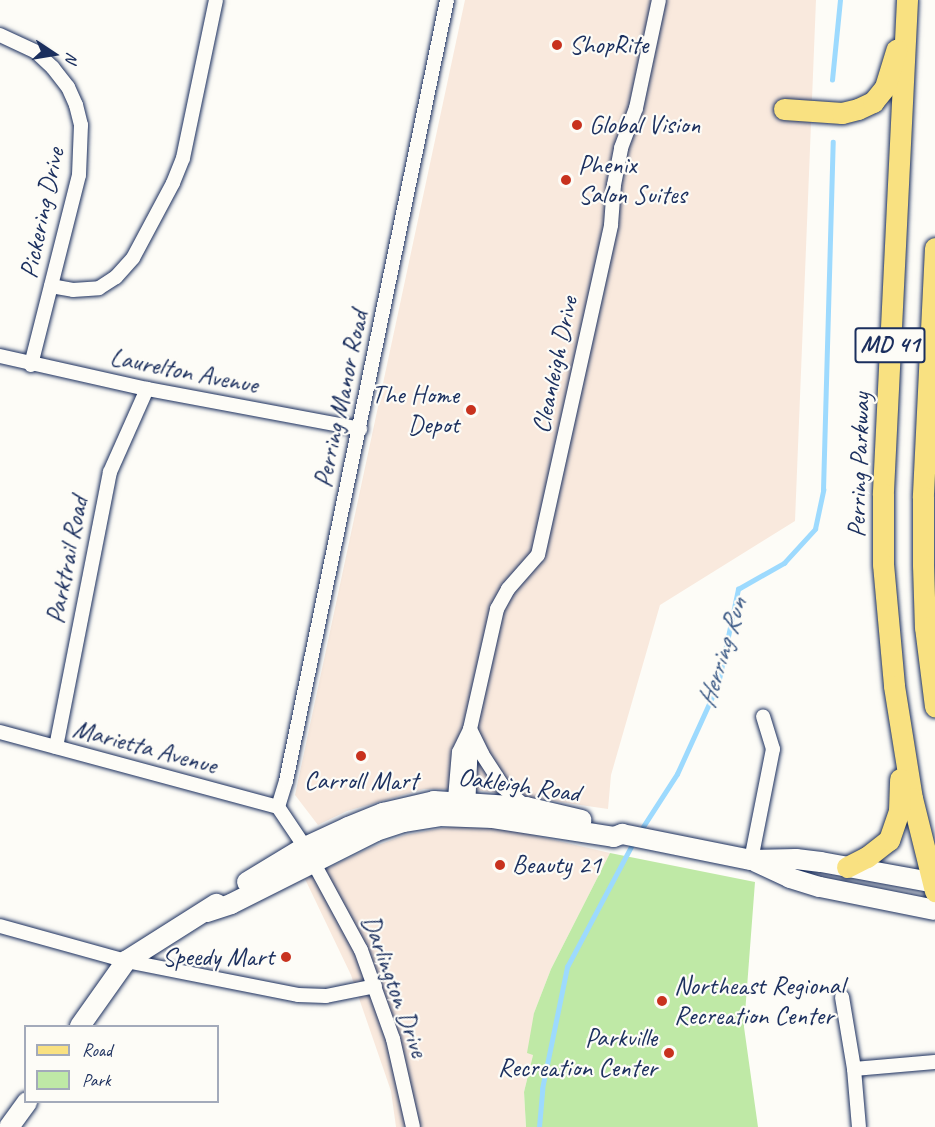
<!DOCTYPE html>
<html>
<head>
<meta charset="utf-8">
<style>
	body { margin:0 }
	#map { position:relative; width:935px; height:1127px; overflow:hidden; background:#fdfcf7; font-family:Caveat,sans-serif }
	div>[style] { position:absolute }
	[style*='--x'] { left:calc(var(--x)*1px); top:calc(var(--y)*1px); width:calc(var(--w)*1px); rotate:calc(var(--a)*1deg) }
	.built>* { inset:0; background:#f9e9dd }
	.green>* { inset:0; background:#bfe9a6 }
	.stream>* { height:4.5px; margin:-2.25px; padding:0 2.25px; transform-origin:2.25px; border-radius:2.25px; background:#9ddafe }
	.roads { filter:drop-shadow(0 0 2px #1b2f5e) drop-shadow(0 0 2px #1b2f5e) }
	.street>* { height:14px; margin:-7px; padding:0 7px; transform-origin:7px; border-radius:7px; background:#fdfcf7 }
	.secondary>* { height:20px; margin:-10px; padding:0 10px; transform-origin:10px; border-radius:10px; background:#fdfcf7 }
	.primary>* { height:21px; margin:-10.5px; padding:0 10.5px; transform-origin:10.5px; border-radius:10.5px; background:#f9e181 }
	.dots>* { width:16px; height:16px; translate:-50% -50%; box-sizing:border-box; border:3px solid #fdfcf7; border-radius:50% }
	span { translate:-50% -50%; white-space:nowrap; text-align:center; line-height:1.15; -webkit-text-stroke:4.5px #fdfcf7; paint-order:stroke }
	.shield-label span { padding:2px 4px; background:#fdfcf7; border:2px solid; border-radius:4px; -webkit-text-stroke-width:0 }
	.shield-label { font-size:24px; color:#1b2f5e; font-weight:700 }
	.poi-label { font-size:26px; color:#1b2f5e }
	.left { translate:0 -50%; text-align:left }
	.right { translate:-100% -50%; text-align:right }
	.street-label { font-size:26px; color:#1b2f5e }
	.water-label { font-size:27px; color:#3c5a86; font-style:italic }
	.legend { position:absolute; left:24px; top:1025px; width:195px; height:78px; box-sizing:border-box; background:#fdfcf7; border:2px solid #a3aaba; margin:0; padding:8px 10px; list-style:none; font-size:18px; color:#1b2f5e }
	.legend li { display:flex; align-items:center; gap:12px; height:30px }
	.legend b { width:30px; border:2px solid #a3aaba }
	.north { position:absolute; left:24px; top:24px; width:60px; height:60px; -webkit-text-stroke:4px #fdfcf7; paint-order:stroke; rotate:102deg; font-size:16px; font-weight:700; line-height:24px; text-align:center; color:#1b2f5e }
	.north::after { content:''; display:block; margin:auto; width:21px; height:27px; background:#1b2f5e; clip-path:polygon(50% 0,100% 100%,50% 72%,0 100%) }
</style>
</head>
<body>
<div id="map">
	<div class="built">
		<div style="clip-path:polygon(465px 0,816px 0,795px 521px,660px 605px,611px 775px,608px 809px,469px 789px,424px 789px,347px 811px,318px 825px,295px 795px)"></div>
		<div style="clip-path:polygon(486px 824px,610px 853px,551px 969px,534px 1013px,533px 1055px,524px 1092px,526px 1127px,396px 1127px,391px 1091px,351px 975px,305px 879px,370px 848px,405px 835px,454px 826px)"></div>
	</div>
	<div class="green">
		<div style="clip-path:polygon(610px 853px,755px 882px,744px 1027px,758px 1127px,526px 1127px,524px 1092px,533px 1055px,527px 1053px,534px 1013px,551px 969px)"></div>
	</div>
	<div class="stream">
		<div style="--x:832;--y:80;--w:80;--a:-84.3"></div>
		<div style="--x:639;--y:833;--w:70;--a:-57.2"></div>
		<div style="--x:677;--y:774;--w:99;--a:-65.5"></div>
		<div style="--x:718;--y:684;--w:97;--a:-78.1"></div>
		<div style="--x:738;--y:589;--w:53;--a:-29.5"></div>
		<div style="--x:784;--y:563;--w:46;--a:-47.6"></div>
		<div style="--x:815;--y:529;--w:40;--a:-78"></div>
		<div style="--x:823;--y:490;--w:348;--a:-88.4"></div>
		<div style="--x:539;--y:1127;--w:38;--a:-85"></div>
		<div style="--x:542;--y:1089;--w:125;--a:-78.4"></div>
		<div style="--x:567;--y:967;--w:140;--a:-62"></div>
	</div>
	<div class="roads">
		<div class="street">
			<div style="--x:0;--y:35;--w:40;--a:25"></div>
			<div style="--x:36;--y:52;--w:23;--a:43"></div>
			<div style="--x:53;--y:68;--w:24;--a:52"></div>
			<div style="--x:68;--y:87;--w:20;--a:66"></div>
			<div style="--x:76;--y:105;--w:21;--a:76"></div>
			<div style="--x:81;--y:125;--w:50;--a:92.3"></div>
			<div style="--x:79;--y:175;--w:196;--a:104.2"></div>
			<div style="--x:51;--y:286;--w:22;--a:10"></div>
			<div style="--x:73;--y:290;--w:26;--a:-4"></div>
			<div style="--x:99;--y:288;--w:20;--a:-33"></div>
			<div style="--x:116;--y:277;--w:25;--a:-48"></div>
			<div style="--x:133;--y:258;--w:85;--a:-61.9"></div>
			<div style="--x:173;--y:183;--w:27;--a:-68"></div>
			<div style="--x:183;--y:158;--w:161;--a:-78.2"></div>
			<div style="--x:0;--y:356;--w:151;--a:12.7"></div>
			<div style="--x:147;--y:389;--w:217;--a:10.6"></div>
			<div style="--x:470;--y:729;--w:28;--a:64"></div>
			<div style="--x:482;--y:754;--w:40;--a:57.1"></div>
			<div style="--x:504;--y:788;--w:29;--a:41"></div>
			<div style="--x:0;--y:732;--w:288;--a:15.1"></div>
			<div style="--x:56;--y:747;--w:280;--a:-78.9"></div>
			<div style="--x:110;--y:472;--w:91;--a:-66"></div>
			<div style="--x:278;--y:807;--w:27;--a:-73"></div>
			<div style="--x:286;--y:781;--w:797;--a:-78.35"></div>
			<div style="--x:278;--y:807;--w:48;--a:56"></div>
			<div style="--x:305;--y:847;--w:117;--a:61.5"></div>
			<div style="--x:361;--y:950;--w:95;--a:70.2"></div>
			<div style="--x:393;--y:1039;--w:90;--a:77.2"></div>
			<div style="--x:454;--y:810;--w:58;--a:-85.1"></div>
			<div style="--x:459;--y:752;--w:25;--a:-64"></div>
			<div style="--x:470;--y:729;--w:123;--a:-77.3"></div>
			<div style="--x:497;--y:609;--w:23;--a:-61"></div>
			<div style="--x:508;--y:589;--w:45;--a:-48.6"></div>
			<div style="--x:538;--y:555;--w:338;--a:-77.5"></div>
			<div style="--x:611;--y:225;--w:40;--a:-85.7"></div>
			<div style="--x:614;--y:185;--w:38;--a:-79"></div>
			<div style="--x:621;--y:148;--w:43;--a:-69.4"></div>
			<div style="--x:636;--y:108;--w:110;--a:-78"></div>
			<div style="--x:468;--y:810;--w:70;--a:-87.5"></div>
			<div style="--x:751;--y:860;--w:113;--a:-78.8"></div>
			<div style="--x:773;--y:749;--w:34;--a:-107"></div>
			<div style="--x:0;--y:926;--w:131;--a:15.5"></div>
			<div style="--x:126;--y:961;--w:175;--a:11.2"></div>
			<div style="--x:298;--y:995;--w:28;--a:2"></div>
			<div style="--x:326;--y:996;--w:50;--a:-11.5"></div>
			<div style="--x:842;--y:997;--w:73;--a:80.5"></div>
			<div style="--x:854;--y:1069;--w:58;--a:85.1"></div>
			<div style="--x:854;--y:1069;--w:81;--a:-4.9"></div>
		</div>
		<div class="secondary">
			<div style="--x:756;--y:862;--w:38;--a:25"></div>
			<div style="--x:790;--y:878;--w:31;--a:17"></div>
			<div style="--x:820;--y:887;--w:117;--a:11.3"></div>
			<div style="--x:247;--y:882;--w:68;--a:-31.1"></div>
			<div style="--x:305;--y:847;--w:47;--a:-24.9"></div>
			<div style="--x:348;--y:827;--w:38;--a:-22"></div>
			<div style="--x:383;--y:813;--w:52;--a:-13.2"></div>
			<div style="--x:434;--y:801;--w:92;--a:3.7"></div>
			<div style="--x:526;--y:807;--w:57;--a:13.1"></div>
			<div style="--x:207;--y:912;--w:25;--a:-18"></div>
			<div style="--x:231;--y:904;--w:162;--a:-26.7"></div>
			<div style="--x:376;--y:831;--w:28;--a:-18"></div>
			<div style="--x:403;--y:822;--w:36;--a:-9"></div>
			<div style="--x:439;--y:816;--w:54;--a:2.1"></div>
			<div style="--x:493;--y:818;--w:122;--a:8.9"></div>
			<div style="--x:614;--y:837;--w:9;--a:-21"></div>
			<div style="--x:622;--y:834;--w:132;--a:11.4"></div>
			<div style="--x:751;--y:860;--w:45;--a:-1.3"></div>
			<div style="--x:796;--y:859;--w:25;--a:7"></div>
			<div style="--x:821;--y:862;--w:116;--a:10.4"></div>
			<div style="--x:80;--y:1026;--w:80;--a:-54.7"></div>
			<div style="--x:126;--y:961;--w:107;--a:-32.3"></div>
			<div style="--x:9;--y:1127;--w:31;--a:-54"></div>
		</div>
		<div class="primary">
			<div style="--x:907;--y:0;--w:495;--a:92.8"></div>
			<div style="--x:883;--y:494;--w:70;--a:90"></div>
			<div style="--x:883;--y:564;--w:122;--a:84.8"></div>
			<div style="--x:894;--y:686;--w:113;--a:80.9"></div>
			<div style="--x:912;--y:798;--w:96;--a:76.1"></div>
			<div style="--x:784;--y:109;--w:58;--a:3.9"></div>
			<div style="--x:842;--y:113;--w:16;--a:-14"></div>
			<div style="--x:858;--y:109;--w:17;--a:-25"></div>
			<div style="--x:873;--y:102;--w:19;--a:-51"></div>
			<div style="--x:885;--y:87;--w:39;--a:-73"></div>
			<div style="--x:935;--y:248;--w:249;--a:92.8"></div>
			<div style="--x:923;--y:497;--w:68;--a:90"></div>
			<div style="--x:923;--y:565;--w:62;--a:88.2"></div>
			<div style="--x:925;--y:627;--w:80;--a:82.8"></div>
			<div style="--x:847;--y:867;--w:22;--a:-27"></div>
			<div style="--x:867;--y:857;--w:28;--a:-38"></div>
			<div style="--x:889;--y:840;--w:31;--a:-71"></div>
			<div style="--x:899;--y:811;--w:32;--a:-88"></div>
		</div>
	</div>
	<div class="dots">
		<div style="left:557px;top:45px;background:#c8321e"></div>
		<div style="left:577px;top:125px;background:#c8321e"></div>
		<div style="left:566px;top:180px;background:#c8321e"></div>
		<div style="left:471px;top:410px;background:#c8321e"></div>
		<div style="left:361px;top:756px;background:#c8321e"></div>
		<div style="left:500px;top:865px;background:#c8321e"></div>
		<div style="left:286px;top:957px;background:#c8321e"></div>
		<div style="left:662px;top:1001px;background:#c8321e"></div>
		<div style="left:669px;top:1053px;background:#c8321e"></div>
	</div>
	<div class="shield-label">
		<span style="left:890px;top:345px">MD 41</span>
	</div>
	<div class="poi-label">
		<span class="left" style="left:569px;top:45px">ShopRite</span>
		<span class="left" style="left:589px;top:125px">Global Vision</span>
		<span class="left" style="left:578px;top:180px">Phenix<br>Salon Suites</span>
		<span class="right" style="left:459px;top:410px">The Home<br>Depot</span>
		<span style="left:361px;top:781px">Carroll Mart</span>
		<span class="left" style="left:512px;top:865px">Beauty 21</span>
		<span class="right" style="left:274px;top:957px">Speedy Mart</span>
		<span class="left" style="left:674px;top:1001px">Northeast Regional<br>Recreation Center</span>
		<span class="right" style="left:657px;top:1053px">Parkville<br>Recreation Center</span>
	</div>
	<div class="street-label">
		<span style="left:42px;top:213px;rotate:-78deg">Pickering Drive</span>
		<span style="left:555px;top:365px;rotate:-78deg">Cleanleigh Drive</span>
		<span style="left:184px;top:371px;rotate:11deg">Laurelton Avenue</span>
		<span style="left:341px;top:399px;rotate:-78deg">Perring Manor Road</span>
		<span style="left:859px;top:465px;rotate:-88deg">Perring Parkway</span>
		<span style="left:67px;top:560px;rotate:-79deg">Parktrail Road</span>
		<span style="left:145px;top:747px;rotate:15deg">Marietta Avenue</span>
		<span style="left:519px;top:785px;rotate:8deg">Oakleigh Road</span>
		<span style="left:395px;top:986px;rotate:70deg">Darlington Drive</span>
	</div>
	<div class="water-label">
		<span style="left:722px;top:653px;rotate:-73deg">Herring Run</span>
	</div>
	<ul class="legend">
	<li><b style="height:8px;background:#f9e181"></b>Road</li>
	<li><b style="height:16px;background:#bfe9a6"></b>Park</li>
	</ul>
	<div class="north">N</div>
</div>
</body>
</html>
